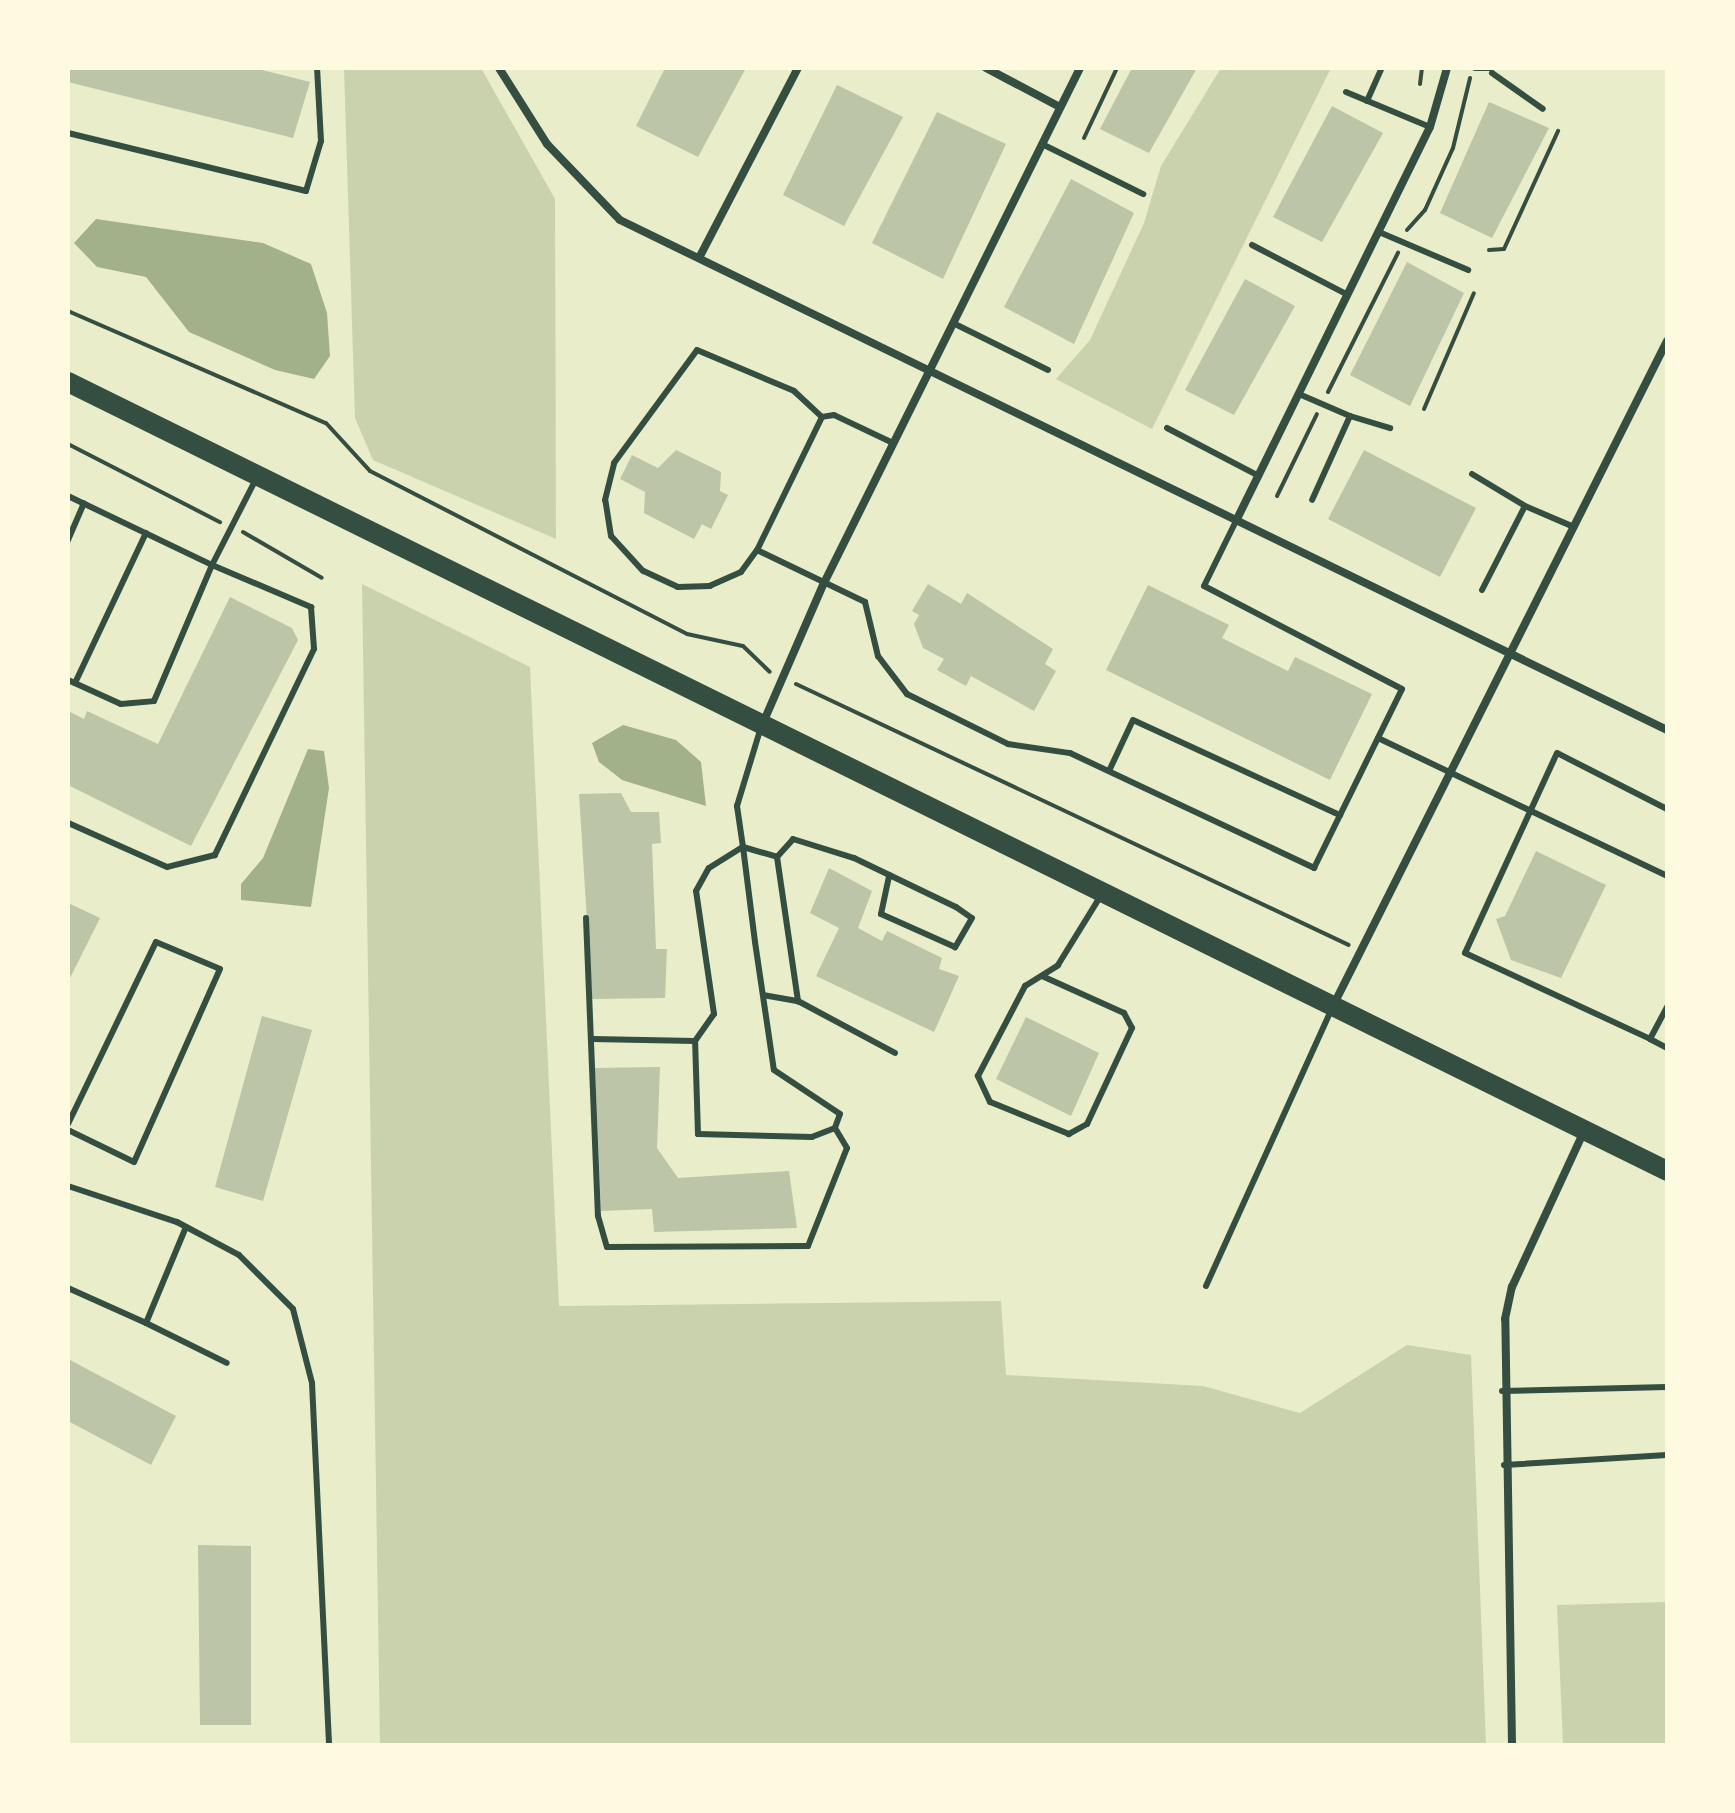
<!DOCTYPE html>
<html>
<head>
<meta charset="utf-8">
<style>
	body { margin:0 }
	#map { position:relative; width:1735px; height:1813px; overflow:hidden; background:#e9edc9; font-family:Montserrat,sans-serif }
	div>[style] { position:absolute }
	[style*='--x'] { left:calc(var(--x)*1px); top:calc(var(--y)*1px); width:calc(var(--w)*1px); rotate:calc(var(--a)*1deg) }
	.green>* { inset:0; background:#cad2ad }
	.water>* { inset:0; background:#a3b18a }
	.building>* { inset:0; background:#bcc5a7 }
	.path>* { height:4px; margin:-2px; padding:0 2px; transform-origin:2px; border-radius:2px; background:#344e41 }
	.service>* { height:6px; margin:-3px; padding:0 3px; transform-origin:3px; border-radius:3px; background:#344e41 }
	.minor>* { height:8px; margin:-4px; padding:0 4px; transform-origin:4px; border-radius:4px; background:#344e41 }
	.primary>* { height:20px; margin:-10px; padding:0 10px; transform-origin:10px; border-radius:10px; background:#344e41 }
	span { translate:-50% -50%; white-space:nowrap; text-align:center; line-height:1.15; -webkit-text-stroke:6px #fefae0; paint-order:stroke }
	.frame { position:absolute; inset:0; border:70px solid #fefae0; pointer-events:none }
</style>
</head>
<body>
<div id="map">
	<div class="green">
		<div style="clip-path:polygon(344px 68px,481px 68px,555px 199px,556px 539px,373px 460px,355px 418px)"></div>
		<div style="clip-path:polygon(1221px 68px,1331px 68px,1152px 429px,1056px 379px,1090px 340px,1144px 223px,1161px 166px)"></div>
		<div style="clip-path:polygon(362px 584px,530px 667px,559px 1306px,1001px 1301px,1006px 1375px,1203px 1386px,1300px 1413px,1407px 1345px,1471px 1355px,1486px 1745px,380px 1745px)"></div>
		<div style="clip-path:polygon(1667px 1602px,1667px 1745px,1563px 1745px,1557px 1605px)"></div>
	</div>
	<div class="water">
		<div style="clip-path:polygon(96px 219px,263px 243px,311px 264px,327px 313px,330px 356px,314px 379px,275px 370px,189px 332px,146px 277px,97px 267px,74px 243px)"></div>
		<div style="clip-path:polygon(623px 725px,676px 740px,701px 762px,706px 806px,622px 780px,599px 762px,592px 743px)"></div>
		<div style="clip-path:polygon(308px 749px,324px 751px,329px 788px,311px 907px,241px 900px,241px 884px,263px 858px)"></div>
	</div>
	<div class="building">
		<div style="clip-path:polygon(68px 68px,254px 68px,310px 82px,293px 138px,68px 82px)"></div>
		<div style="clip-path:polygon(665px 68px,746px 68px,698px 157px,636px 126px)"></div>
		<div style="clip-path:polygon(1132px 68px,1197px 68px,1149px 153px,1100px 129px)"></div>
		<div style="clip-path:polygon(837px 85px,903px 117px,844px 226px,783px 195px)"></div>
		<div style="clip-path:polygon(1489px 102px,1549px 128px,1492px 238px,1440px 213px)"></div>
		<div style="clip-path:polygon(1332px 106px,1383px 133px,1322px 242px,1273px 217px)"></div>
		<div style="clip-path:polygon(937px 112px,1006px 144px,943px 279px,872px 243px)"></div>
		<div style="clip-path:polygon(1071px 179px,1134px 213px,1074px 344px,1004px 307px)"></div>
		<div style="clip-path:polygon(1407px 262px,1464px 293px,1410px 406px,1350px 375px)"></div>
		<div style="clip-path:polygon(1245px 279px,1295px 306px,1234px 415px,1185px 390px)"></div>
		<div style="clip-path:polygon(676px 450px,721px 472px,720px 491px,728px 495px,711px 529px,702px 524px,694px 539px,644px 513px,645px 492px,620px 479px,632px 455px,658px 468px)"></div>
		<div style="clip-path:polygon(1364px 450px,1476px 508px,1440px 577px,1328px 519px)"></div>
		<div style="clip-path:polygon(928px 584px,961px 604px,967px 593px,1053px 649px,1045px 664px,1056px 671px,1034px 711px,971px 676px,966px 686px,937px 670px,944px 659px,923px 648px,914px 624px,919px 615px,912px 611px)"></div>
		<div style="clip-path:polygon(1148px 585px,1229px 625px,1222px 638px,1288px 671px,1295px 657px,1372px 694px,1330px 780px,1106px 670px)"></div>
		<div style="clip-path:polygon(230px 597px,292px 628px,298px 640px,191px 846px,68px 785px,68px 711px,84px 719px,87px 711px,158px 744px)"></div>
		<div style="clip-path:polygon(621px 793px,631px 812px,659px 812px,661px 843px,652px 844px,656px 949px,667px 949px,665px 998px,592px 999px,579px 794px)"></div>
		<div style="clip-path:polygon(1536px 851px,1606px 885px,1561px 978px,1511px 960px,1496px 919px,1505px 916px)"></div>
		<div style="clip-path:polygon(829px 868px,872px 891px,858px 928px,882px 941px,887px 931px,942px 958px,939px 969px,959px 976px,934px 1032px,816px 976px,839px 928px,810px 913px)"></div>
		<div style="clip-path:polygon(68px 903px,100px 918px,68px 982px)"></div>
		<div style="clip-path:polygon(262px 1016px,312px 1030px,263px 1201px,215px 1187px)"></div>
		<div style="clip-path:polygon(1026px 1017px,1099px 1053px,1071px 1116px,996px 1079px)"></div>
		<div style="clip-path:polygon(660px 1067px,657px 1148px,678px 1178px,789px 1171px,797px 1228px,654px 1232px,652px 1209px,601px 1211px,595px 1068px)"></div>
		<div style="clip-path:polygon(68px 1359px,176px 1416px,151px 1465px,68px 1421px)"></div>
		<div style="clip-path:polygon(198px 1545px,251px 1546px,251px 1725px,200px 1725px)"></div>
	</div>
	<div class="path">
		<div style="--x:1520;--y:68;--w:79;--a:0"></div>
		<div style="--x:1420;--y:84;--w:16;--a:-83"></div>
		<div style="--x:1084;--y:138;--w:77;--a:-64.8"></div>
		<div style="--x:1407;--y:230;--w:27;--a:-48"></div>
		<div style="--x:1425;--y:210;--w:68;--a:-65.7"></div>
		<div style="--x:1453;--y:148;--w:72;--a:-76.3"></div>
		<div style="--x:1489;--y:250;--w:15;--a:-4"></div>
		<div style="--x:1504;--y:249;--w:130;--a:-65.4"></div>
		<div style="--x:68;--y:311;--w:281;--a:23.5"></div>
		<div style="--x:326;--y:423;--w:65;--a:47.5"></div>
		<div style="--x:370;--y:471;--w:356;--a:27.2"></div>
		<div style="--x:687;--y:634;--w:57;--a:12.1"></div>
		<div style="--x:743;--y:646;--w:37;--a:44"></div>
		<div style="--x:1328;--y:392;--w:156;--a:-63.3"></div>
		<div style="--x:1424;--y:409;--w:126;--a:-66.7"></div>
		<div style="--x:68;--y:444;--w:171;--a:27.2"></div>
		<div style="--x:1277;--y:496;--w:91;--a:-64"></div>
		<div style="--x:243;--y:532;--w:91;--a:30.2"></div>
		<div style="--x:796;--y:684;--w:611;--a:25.27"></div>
	</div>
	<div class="service">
		<div style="--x:1475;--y:68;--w:17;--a:0"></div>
		<div style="--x:1492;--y:73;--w:62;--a:35.2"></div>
		<div style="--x:1346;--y:92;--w:91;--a:22.6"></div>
		<div style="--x:1367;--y:101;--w:36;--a:-66"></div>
		<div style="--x:68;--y:133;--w:245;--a:13.7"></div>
		<div style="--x:306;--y:191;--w:52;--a:-73.3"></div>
		<div style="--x:321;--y:141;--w:73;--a:-93.1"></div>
		<div style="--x:1042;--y:144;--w:113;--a:26.3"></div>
		<div style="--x:1379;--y:232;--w:97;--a:23.1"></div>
		<div style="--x:1252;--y:245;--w:108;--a:27.5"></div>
		<div style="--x:953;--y:323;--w:106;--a:26.3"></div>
		<div style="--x:1299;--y:394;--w:56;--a:23.3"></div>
		<div style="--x:1350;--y:416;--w:92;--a:114.3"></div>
		<div style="--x:1350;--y:416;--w:42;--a:16.7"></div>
		<div style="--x:1167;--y:428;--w:104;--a:27.6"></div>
		<div style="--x:893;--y:443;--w:65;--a:-154.6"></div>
		<div style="--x:834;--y:415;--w:12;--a:171"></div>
		<div style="--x:822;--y:417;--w:148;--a:116"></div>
		<div style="--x:757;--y:550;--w:120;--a:25.7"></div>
		<div style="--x:865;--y:602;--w:56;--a:76.5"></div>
		<div style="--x:878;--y:656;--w:48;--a:52.7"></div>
		<div style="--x:907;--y:694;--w:113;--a:26.3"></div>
		<div style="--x:1008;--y:744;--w:63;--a:8.3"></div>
		<div style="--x:1070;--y:753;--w:270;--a:25.2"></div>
		<div style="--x:1314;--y:868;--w:199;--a:-63.8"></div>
		<div style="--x:1402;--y:689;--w:223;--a:-152.5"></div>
		<div style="--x:1204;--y:586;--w:75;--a:-63.8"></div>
		<div style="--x:1472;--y:474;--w:62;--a:31.1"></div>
		<div style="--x:68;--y:496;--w:160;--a:25.6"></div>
		<div style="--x:212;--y:565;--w:97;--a:-62.9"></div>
		<div style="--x:68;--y:540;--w:40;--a:-66.6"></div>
		<div style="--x:757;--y:550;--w:27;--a:126"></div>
		<div style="--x:741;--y:572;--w:34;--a:156"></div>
		<div style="--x:710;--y:586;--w:32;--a:178"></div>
		<div style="--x:678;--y:587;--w:38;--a:-155"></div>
		<div style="--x:643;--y:571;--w:47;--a:-132.4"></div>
		<div style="--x:611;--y:536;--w:36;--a:-99"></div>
		<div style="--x:605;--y:500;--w:38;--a:-76"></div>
		<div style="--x:614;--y:463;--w:140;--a:-53.7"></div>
		<div style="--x:697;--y:350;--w:105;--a:22.9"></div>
		<div style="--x:794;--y:391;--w:38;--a:43"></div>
		<div style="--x:1482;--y:590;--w:94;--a:-62.9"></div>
		<div style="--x:1525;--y:506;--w:53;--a:23.2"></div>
		<div style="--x:68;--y:680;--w:58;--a:24.4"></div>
		<div style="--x:121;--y:704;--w:33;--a:-5"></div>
		<div style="--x:154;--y:701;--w:148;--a:-66.9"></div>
		<div style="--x:212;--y:565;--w:108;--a:23"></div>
		<div style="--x:311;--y:607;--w:42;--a:85.9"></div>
		<div style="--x:314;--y:649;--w:229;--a:115.7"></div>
		<div style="--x:215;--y:855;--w:49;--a:166"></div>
		<div style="--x:167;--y:867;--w:108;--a:-156"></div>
		<div style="--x:75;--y:683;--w:166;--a:-64.7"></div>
		<div style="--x:761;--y:727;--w:83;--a:106.9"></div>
		<div style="--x:737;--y:806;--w:41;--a:81.7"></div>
		<div style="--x:743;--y:847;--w:96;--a:82.8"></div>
		<div style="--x:755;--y:942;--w:129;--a:81.6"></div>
		<div style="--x:774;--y:1070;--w:79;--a:33.7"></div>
		<div style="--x:840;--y:1114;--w:15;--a:110"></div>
		<div style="--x:835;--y:1128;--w:25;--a:159"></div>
		<div style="--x:812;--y:1137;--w:114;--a:-178.5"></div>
		<div style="--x:698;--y:1134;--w:93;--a:-91.8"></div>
		<div style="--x:695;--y:1041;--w:33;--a:-55"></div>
		<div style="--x:714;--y:1014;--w:124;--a:-98.3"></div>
		<div style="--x:696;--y:891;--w:26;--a:-61"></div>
		<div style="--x:709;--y:868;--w:40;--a:-32"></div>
		<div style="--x:743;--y:847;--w:35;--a:16"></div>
		<div style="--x:777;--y:857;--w:146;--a:81.7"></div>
		<div style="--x:1378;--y:738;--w:320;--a:25.5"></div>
		<div style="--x:1109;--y:771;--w:56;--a:-64.8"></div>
		<div style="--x:1133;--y:720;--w:228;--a:24.7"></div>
		<div style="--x:1667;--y:809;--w:123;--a:-153"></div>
		<div style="--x:1557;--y:753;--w:220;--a:114.7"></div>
		<div style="--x:1465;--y:953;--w:204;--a:24.9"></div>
		<div style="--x:1650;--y:1039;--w:36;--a:-62"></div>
		<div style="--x:777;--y:857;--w:24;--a:-48"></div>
		<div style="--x:793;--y:839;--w:64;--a:17.3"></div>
		<div style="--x:854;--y:858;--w:113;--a:25.7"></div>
		<div style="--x:956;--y:907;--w:19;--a:35"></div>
		<div style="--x:972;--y:918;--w:34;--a:120"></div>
		<div style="--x:955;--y:947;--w:81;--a:-156"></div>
		<div style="--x:881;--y:914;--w:40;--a:-78"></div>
		<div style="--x:586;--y:918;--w:298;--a:87.7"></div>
		<div style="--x:598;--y:1216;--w:32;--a:74"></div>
		<div style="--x:607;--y:1247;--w:201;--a:-0.3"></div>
		<div style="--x:808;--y:1246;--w:105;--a:-68.3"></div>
		<div style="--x:847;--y:1148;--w:23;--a:-121"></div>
		<div style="--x:1042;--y:976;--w:90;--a:24.3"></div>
		<div style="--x:1124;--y:1013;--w:17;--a:62"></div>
		<div style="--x:1132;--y:1028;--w:106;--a:115.1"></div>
		<div style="--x:1087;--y:1124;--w:21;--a:151"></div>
		<div style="--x:1069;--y:1134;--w:85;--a:-157.9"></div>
		<div style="--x:990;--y:1102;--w:29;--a:-115"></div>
		<div style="--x:978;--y:1076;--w:102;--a:-62.4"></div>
		<div style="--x:1025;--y:986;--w:39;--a:-32"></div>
		<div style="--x:1058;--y:965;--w:80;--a:-58.3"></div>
		<div style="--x:763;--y:995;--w:36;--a:10"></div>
		<div style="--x:798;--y:1001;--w:110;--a:28.2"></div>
		<div style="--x:592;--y:1039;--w:103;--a:1.1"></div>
		<div style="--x:1650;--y:1039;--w:19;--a:28"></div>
		<div style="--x:68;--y:1124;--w:202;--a:-64.2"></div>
		<div style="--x:156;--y:942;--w:69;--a:22.9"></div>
		<div style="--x:220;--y:969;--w:211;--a:114"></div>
		<div style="--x:134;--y:1162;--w:73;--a:-154.1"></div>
		<div style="--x:68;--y:1186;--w:115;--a:18.3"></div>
		<div style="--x:177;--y:1222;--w:70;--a:28"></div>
		<div style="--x:239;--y:1255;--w:76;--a:45"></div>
		<div style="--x:293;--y:1309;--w:76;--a:75.6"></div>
		<div style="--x:312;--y:1383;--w:362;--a:87.3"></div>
		<div style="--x:1206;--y:1286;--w:303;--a:-65.6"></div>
		<div style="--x:68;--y:1288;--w:85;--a:24.2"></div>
		<div style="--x:146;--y:1323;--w:104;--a:-67.4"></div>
		<div style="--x:146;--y:1323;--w:90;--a:26.3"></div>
		<div style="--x:1502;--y:1391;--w:165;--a:-1.4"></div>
		<div style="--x:1504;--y:1465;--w:163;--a:-3.5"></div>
	</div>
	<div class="minor">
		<div style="--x:499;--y:68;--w:90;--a:57.7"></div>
		<div style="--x:547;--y:144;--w:105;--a:46.2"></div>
		<div style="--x:620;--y:220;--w:1165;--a:25.97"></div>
		<div style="--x:986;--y:68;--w:84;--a:27.8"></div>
		<div style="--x:699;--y:258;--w:214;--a:-62.5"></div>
		<div style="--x:1237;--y:519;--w:437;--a:-63.8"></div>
		<div style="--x:1430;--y:127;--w:61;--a:-73.9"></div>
		<div style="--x:763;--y:723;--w:153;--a:-66.5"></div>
		<div style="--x:824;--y:583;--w:575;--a:-63.57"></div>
		<div style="--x:1333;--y:1006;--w:744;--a:-63.33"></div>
		<div style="--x:1512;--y:1745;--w:426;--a:-90.9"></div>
		<div style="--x:1505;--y:1319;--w:33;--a:-78"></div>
		<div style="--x:1512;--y:1287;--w:172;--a:-65.2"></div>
	</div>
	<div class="primary">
		<div style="--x:68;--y:382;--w:1783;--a:26.26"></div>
	</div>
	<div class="frame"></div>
</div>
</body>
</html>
